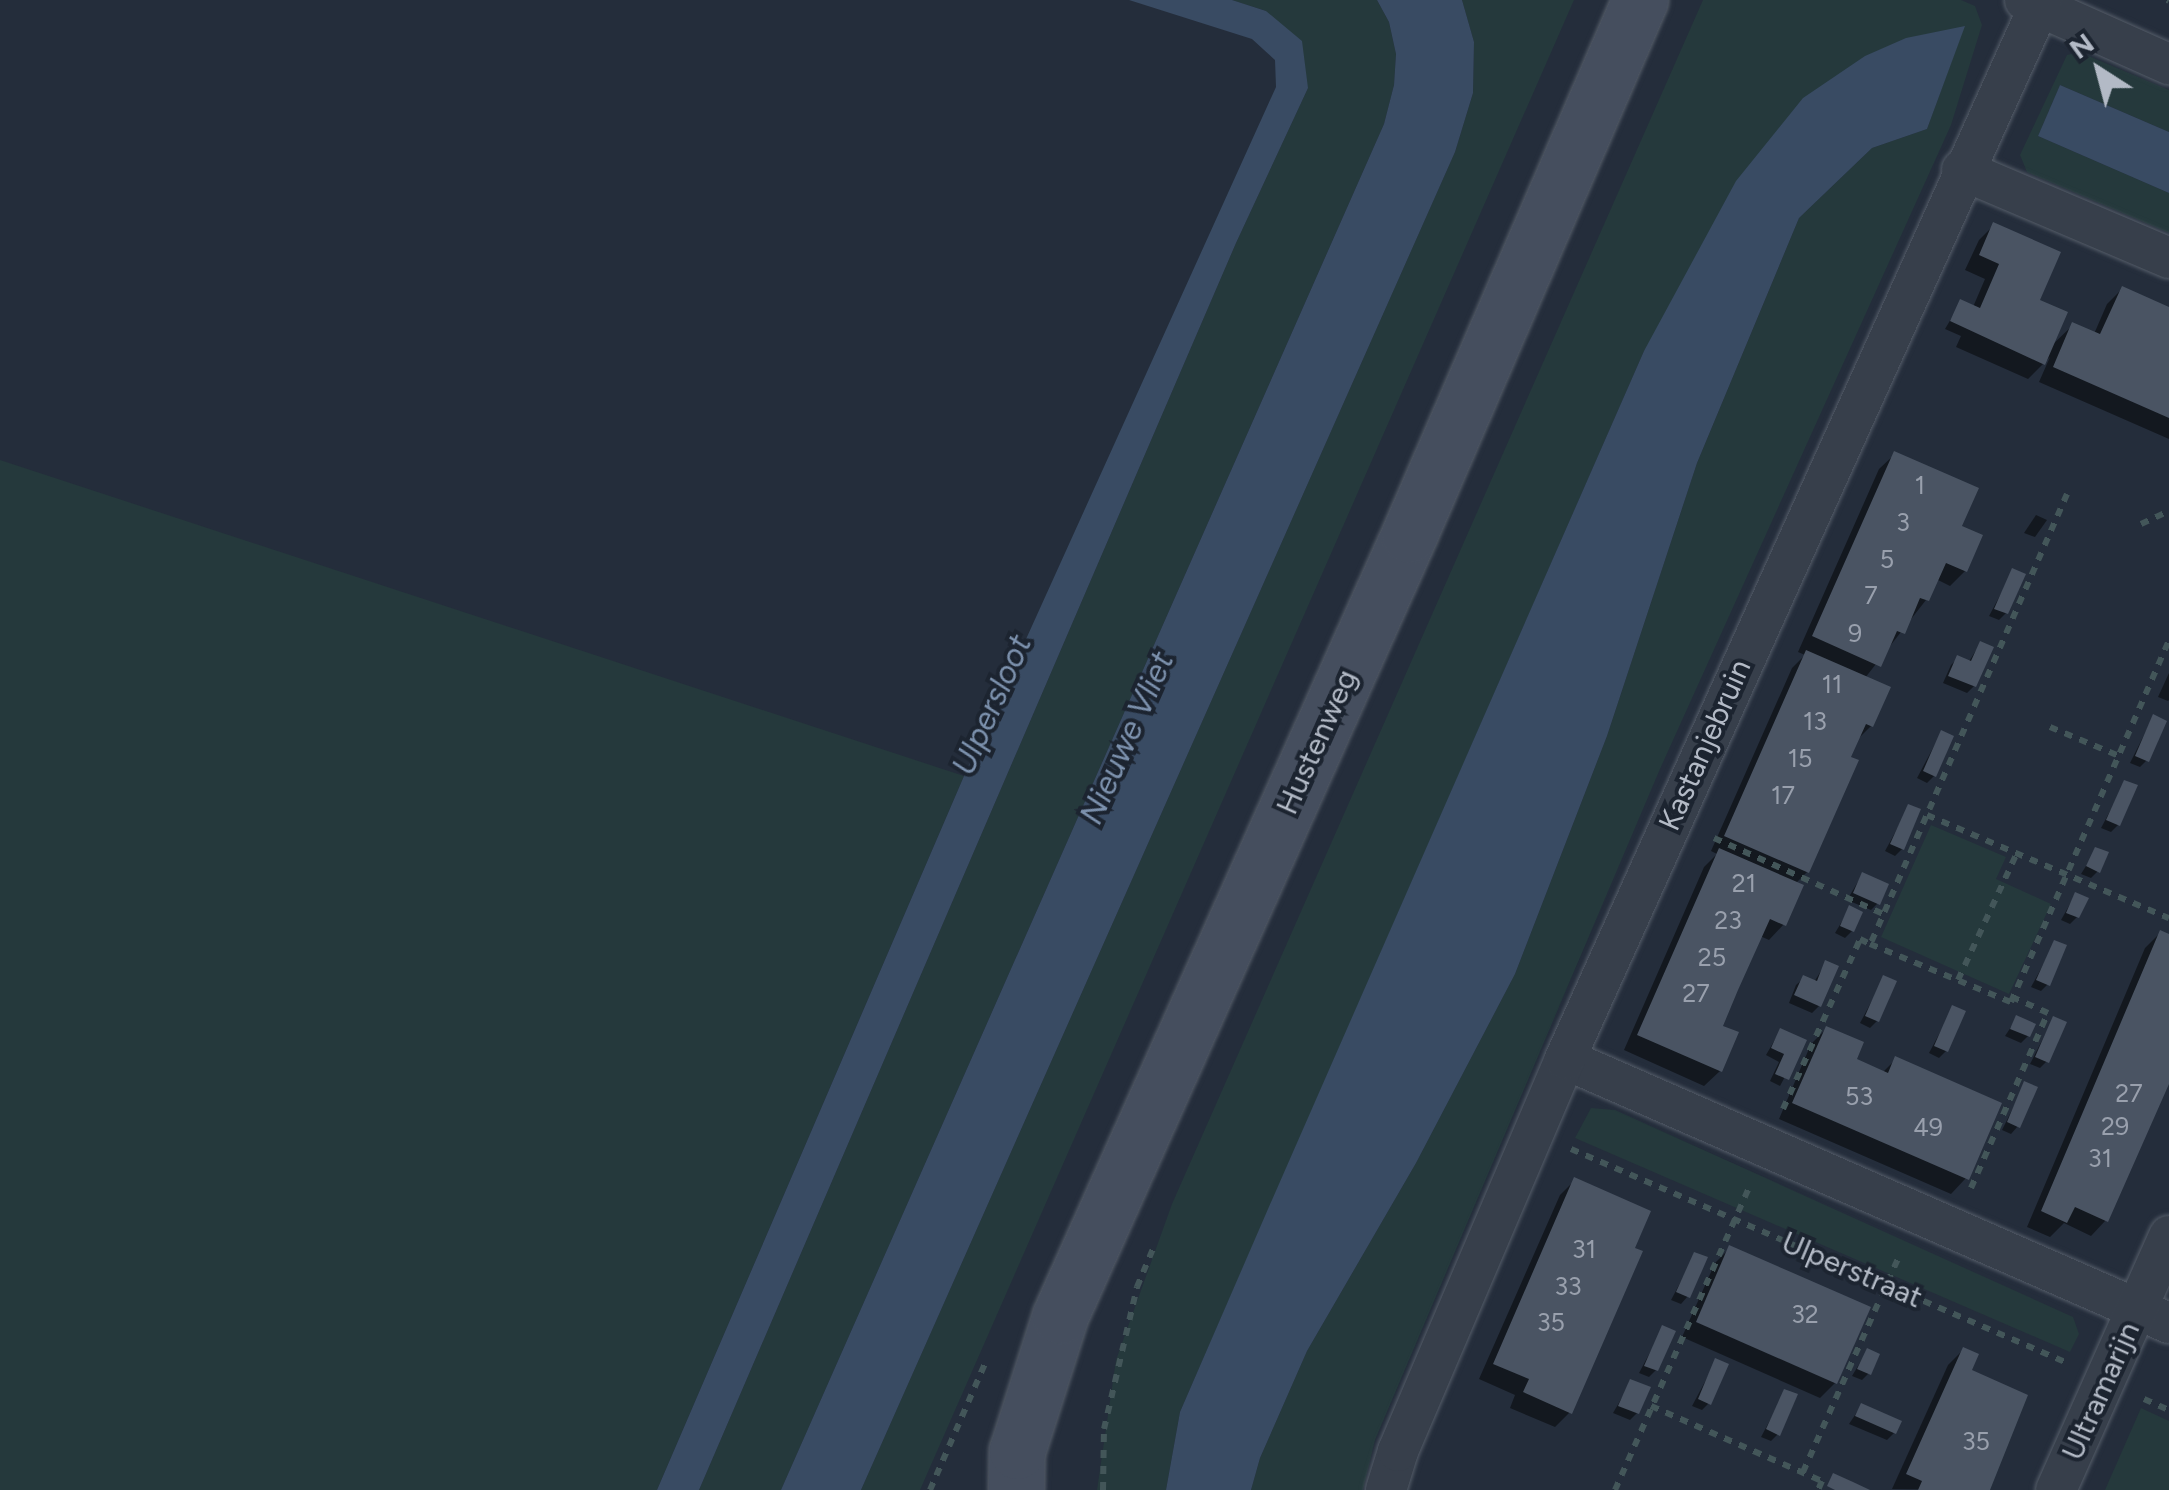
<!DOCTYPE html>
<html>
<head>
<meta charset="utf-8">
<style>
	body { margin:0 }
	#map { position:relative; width:2169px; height:1490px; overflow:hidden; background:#242d3b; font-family:Figtree,sans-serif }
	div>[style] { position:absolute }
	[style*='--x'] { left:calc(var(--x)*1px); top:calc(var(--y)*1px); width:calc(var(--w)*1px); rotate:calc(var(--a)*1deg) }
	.green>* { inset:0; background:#25393c }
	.water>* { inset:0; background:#394b63 }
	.shadow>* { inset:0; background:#0007 }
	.building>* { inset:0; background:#4a5463 }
	.path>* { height:6px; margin-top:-3px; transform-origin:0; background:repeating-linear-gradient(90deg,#435659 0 8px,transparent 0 16px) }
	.roads { filter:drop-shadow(0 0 2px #555d69) drop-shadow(0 0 2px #555d69) }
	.street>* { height:40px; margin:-20px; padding:0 20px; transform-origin:20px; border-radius:20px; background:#373f4b }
	.secondary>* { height:55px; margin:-27.5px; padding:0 27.5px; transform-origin:27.5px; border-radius:27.5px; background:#454e5e }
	span { translate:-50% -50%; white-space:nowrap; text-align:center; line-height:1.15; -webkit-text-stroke:8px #1c2430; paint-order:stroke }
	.number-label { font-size:25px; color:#99a0ad }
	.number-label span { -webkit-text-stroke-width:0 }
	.street-label { font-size:30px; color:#b3bac6 }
	.water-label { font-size:32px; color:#7c91ad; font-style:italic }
	.north { position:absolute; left:2049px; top:20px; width:100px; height:100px; -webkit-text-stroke:8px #1c2430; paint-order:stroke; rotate:324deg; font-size:28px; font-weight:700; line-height:40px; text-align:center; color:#b3bac6 }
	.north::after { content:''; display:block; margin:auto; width:35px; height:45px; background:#b3bac6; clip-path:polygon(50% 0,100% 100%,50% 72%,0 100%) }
</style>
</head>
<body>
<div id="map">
	<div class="green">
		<div style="clip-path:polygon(1232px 0,1377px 0,1389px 22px,1396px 54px,1394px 85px,1384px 124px,781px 1490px,699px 1490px,1236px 243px,1308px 88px,1266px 11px)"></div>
		<div style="clip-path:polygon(1462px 0,1574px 0,920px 1490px,861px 1490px,1455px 152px,1473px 93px,1474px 42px)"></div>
		<div style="clip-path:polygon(1703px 0,1961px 0,1975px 6px,1982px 25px,1951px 125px,1660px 769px,1375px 1440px,1363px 1490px,1251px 1490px,1260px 1458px,1307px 1351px,1416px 1163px,1515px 974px,1607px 736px,1697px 463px,1799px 218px,1872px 148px,1927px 129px,1964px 27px,1644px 351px,1180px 1412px,1166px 1490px,1097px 1490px,1116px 1360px,1172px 1204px)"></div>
		<div style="clip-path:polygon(2079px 52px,2169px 90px,2169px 132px,2060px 85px,2038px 136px,2169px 193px,2169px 233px,2027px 172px,2020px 155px,2067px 55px)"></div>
		<div style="clip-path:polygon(0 460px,964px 776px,657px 1490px,0 1490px)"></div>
		<div style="clip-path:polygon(1931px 825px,2006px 857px,1996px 879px,2051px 904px,2009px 994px,1881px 937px)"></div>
		<div style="clip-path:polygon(1591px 1108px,1615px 1110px,2073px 1317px,2079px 1334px,2070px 1352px,1575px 1138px)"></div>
		<div style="clip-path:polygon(2141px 1408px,2169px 1421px,2169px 1490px,2105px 1490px)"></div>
	</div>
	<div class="water">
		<div style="clip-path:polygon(1129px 0,1232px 0,1266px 11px,1302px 41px,1308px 88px,1236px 243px,699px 1490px,657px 1490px,964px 776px,1276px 87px,1275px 60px,1252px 39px)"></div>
		<div style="clip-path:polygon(1377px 0,1462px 0,1474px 42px,1473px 93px,1455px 152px,861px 1490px,781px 1490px,1384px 124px,1394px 85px,1396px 54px,1389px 22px)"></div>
		<div style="clip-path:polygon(1965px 26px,1927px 129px,1872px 148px,1799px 218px,1697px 463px,1607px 736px,1515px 974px,1416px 1163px,1307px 1351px,1260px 1458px,1251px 1490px,1166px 1490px,1180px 1412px,1268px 1209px,1644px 351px,1736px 181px,1803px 98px,1865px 56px,1906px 38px)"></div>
		<div style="clip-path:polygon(2060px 85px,2169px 132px,2169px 193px,2038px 136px)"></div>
	</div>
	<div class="shadow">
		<div style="clip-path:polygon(1994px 225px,2036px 301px,2050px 347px,2073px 325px,2094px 334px,2107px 304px,2122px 289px,2169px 310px,2169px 439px,2039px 382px,2050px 357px,2028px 379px,1956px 347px,1961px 336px,1945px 329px,1961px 302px,1973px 307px,1985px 279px,1965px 270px,1979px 240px)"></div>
		<div style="clip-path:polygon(1895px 454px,1959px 527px,1965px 571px,1950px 586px,1936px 579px,1926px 600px,1865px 678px,1871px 726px,1855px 742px,1848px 758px,1807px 872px,1795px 884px,1784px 924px,1769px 940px,1760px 936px,1720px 1027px,1720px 1071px,1704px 1086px,1624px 1050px,1704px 867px,1717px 854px,1711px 851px,1792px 668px,1805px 655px,1798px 652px,1879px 469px)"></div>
		<div style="clip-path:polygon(2036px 515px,2047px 520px,2035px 537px,2024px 533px)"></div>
		<div style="clip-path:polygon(2013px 571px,2006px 613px,1999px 620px,1989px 616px)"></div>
		<div style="clip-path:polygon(1980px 644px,1974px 686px,1967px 693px,1943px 683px,1951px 665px,1958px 658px,1968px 663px)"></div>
		<div style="clip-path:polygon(2169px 673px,2169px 700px,2168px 701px,2158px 697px)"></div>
		<div style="clip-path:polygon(2153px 717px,2147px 760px,2140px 767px,2130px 763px)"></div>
		<div style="clip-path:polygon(1941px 733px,1934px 776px,1927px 783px,1917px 778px)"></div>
		<div style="clip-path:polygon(2125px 783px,2118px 825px,2111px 832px,2101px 828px)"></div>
		<div style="clip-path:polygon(1909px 807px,1902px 849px,1895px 856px,1885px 851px)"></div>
		<div style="clip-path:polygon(2096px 850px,2098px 871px,2091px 878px,2081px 874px)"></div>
		<div style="clip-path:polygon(1862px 875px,1878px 903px,1871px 910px,1847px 900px)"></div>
		<div style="clip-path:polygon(2075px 895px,2077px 917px,2070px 924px,2061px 920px)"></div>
		<div style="clip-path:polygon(1850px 908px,1852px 931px,1845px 938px,1835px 933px)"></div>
		<div style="clip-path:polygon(2160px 933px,2169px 937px,2169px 1072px,2106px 1220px,2091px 1236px,2064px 1223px,2050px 1237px,2027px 1227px,2145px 948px)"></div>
		<div style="clip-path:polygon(2055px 943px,2048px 984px,2041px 991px,2031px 987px)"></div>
		<div style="clip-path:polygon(1826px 963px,1819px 1006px,1812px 1013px,1789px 1003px,1796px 985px,1804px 978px,1814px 982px)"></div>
		<div style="clip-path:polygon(1884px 978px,1877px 1021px,1870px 1028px,1860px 1023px)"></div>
		<div style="clip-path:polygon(1953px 1008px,1946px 1051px,1939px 1058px,1929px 1053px)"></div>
		<div style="clip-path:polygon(2017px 1018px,2028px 1036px,2021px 1043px,2005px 1036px)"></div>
		<div style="clip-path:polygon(2053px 1019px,2047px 1061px,2040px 1068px,2030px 1064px)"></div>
		<div style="clip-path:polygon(1826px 1029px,1853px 1060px,1882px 1073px,1896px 1059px,1966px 1178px,1951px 1194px,1779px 1119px,1811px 1044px)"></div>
		<div style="clip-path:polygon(1780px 1031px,1804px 1041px,1780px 1086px,1770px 1081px,1779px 1062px,1766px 1055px)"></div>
		<div style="clip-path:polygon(2025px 1084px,2018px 1126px,2011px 1134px,2002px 1130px)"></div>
		<div style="clip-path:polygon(1575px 1180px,1570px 1412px,1555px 1427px,1510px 1408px,1515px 1395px,1479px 1379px,1560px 1195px)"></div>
		<div style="clip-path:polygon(1730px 1248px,1835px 1383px,1820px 1398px,1682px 1337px,1715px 1263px)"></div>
		<div style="clip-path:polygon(1695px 1255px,1688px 1296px,1681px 1304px,1671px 1300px)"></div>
		<div style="clip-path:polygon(1663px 1328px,1656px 1370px,1649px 1377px,1639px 1373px)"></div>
		<div style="clip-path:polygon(1963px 1350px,1986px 1490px,1892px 1489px,1948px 1365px)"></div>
		<div style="clip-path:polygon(1867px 1351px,1869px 1373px,1862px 1380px,1852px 1376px)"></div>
		<div style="clip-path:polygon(1716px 1361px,1709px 1403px,1702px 1410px,1692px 1406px)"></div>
		<div style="clip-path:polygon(1631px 1382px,1637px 1413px,1630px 1420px,1613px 1413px)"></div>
		<div style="clip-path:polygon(1785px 1392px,1778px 1434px,1771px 1441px,1761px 1437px)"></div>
		<div style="clip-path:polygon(1861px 1406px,1894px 1433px,1887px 1440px,1849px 1424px)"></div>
	</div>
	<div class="building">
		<div style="clip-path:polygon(1993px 222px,2061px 252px,2040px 300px,2068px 312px,2045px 365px,1950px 321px,1960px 299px,1980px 308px,1999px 264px,1979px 255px)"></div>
		<div style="clip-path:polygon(2122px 286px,2169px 307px,2169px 418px,2053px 367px,2072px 322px,2100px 334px)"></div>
		<div style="clip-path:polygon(1894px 451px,1979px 488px,1962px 526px,1983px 535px,1967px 572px,1946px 563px,1929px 601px,1920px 598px,1905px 634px,1897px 631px,1881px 667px,1812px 636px)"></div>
		<div style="clip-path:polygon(2012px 568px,2026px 574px,2008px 614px,1994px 609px)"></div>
		<div style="clip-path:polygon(1980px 641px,1994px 647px,1976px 687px,1948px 676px,1957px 655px,1971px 661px)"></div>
		<div style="clip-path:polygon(1806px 650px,1891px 687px,1873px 727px,1866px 724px,1851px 757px,1859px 760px,1809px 873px,1724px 836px)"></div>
		<div style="clip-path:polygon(2153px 714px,2167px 721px,2149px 762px,2135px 756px)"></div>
		<div style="clip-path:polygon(1941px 730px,1954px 736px,1936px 777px,1923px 771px)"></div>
		<div style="clip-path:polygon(2124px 780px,2138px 785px,2120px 826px,2106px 820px)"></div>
		<div style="clip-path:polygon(1908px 804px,1921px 809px,1904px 850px,1890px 844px)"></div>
		<div style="clip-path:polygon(2095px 847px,2109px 852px,2100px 873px,2086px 866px)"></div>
		<div style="clip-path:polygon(1719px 848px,1804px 885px,1786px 926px,1770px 919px,1738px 990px,1723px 1026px,1739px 1032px,1722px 1072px,1637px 1035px)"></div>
		<div style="clip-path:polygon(1862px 872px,1889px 884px,1880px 905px,1853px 893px)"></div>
		<div style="clip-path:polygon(2075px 892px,2089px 898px,2079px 918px,2066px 913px)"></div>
		<div style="clip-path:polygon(1849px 905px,1863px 912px,1854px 932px,1840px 926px)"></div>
		<div style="clip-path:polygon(2160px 930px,2169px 934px,2169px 1084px,2108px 1222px,2075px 1207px,2067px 1223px,2041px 1211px)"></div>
		<div style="clip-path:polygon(2054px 940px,2067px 945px,2050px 986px,2036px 980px)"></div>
		<div style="clip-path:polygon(1825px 960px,1839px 966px,1821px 1007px,1794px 995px,1803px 975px,1817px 981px)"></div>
		<div style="clip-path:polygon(1883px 975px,1897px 981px,1879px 1022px,1865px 1016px)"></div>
		<div style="clip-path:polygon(1952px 1005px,1966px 1011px,1948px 1052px,1934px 1046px)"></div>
		<div style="clip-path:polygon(2016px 1015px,2036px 1024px,2030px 1037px,2010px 1029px)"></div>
		<div style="clip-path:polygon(2053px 1016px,2067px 1022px,2049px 1063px,2035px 1057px)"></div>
		<div style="clip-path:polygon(1826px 1026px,1864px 1042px,1857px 1059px,1888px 1073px,1895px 1056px,2002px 1103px,1969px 1180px,1792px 1103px)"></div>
		<div style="clip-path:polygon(1780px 1028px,1807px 1040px,1789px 1080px,1775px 1074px,1784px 1054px,1771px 1048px)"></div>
		<div style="clip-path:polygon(2024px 1081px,2038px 1087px,2020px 1128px,2007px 1122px)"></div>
		<div style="clip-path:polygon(1574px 1177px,1651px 1211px,1635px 1248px,1643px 1251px,1572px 1414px,1523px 1392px,1529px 1379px,1493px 1364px)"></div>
		<div style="clip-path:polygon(1729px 1245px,1871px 1307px,1837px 1384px,1696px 1322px)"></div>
		<div style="clip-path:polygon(1694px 1252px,1708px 1257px,1690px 1298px,1676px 1292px)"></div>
		<div style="clip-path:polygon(1662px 1325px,1676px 1331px,1658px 1371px,1644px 1366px)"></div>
		<div style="clip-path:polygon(1963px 1347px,1979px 1354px,1972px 1370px,2028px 1395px,1990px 1490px,1918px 1490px,1922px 1481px,1906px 1474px)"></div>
		<div style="clip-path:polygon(1867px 1348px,1880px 1354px,1871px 1375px,1857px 1369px)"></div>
		<div style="clip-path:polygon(1715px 1358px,1729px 1364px,1711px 1405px,1698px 1399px)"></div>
		<div style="clip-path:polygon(1630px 1379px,1651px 1387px,1639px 1414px,1618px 1406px)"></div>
		<div style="clip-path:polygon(1784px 1389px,1798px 1394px,1780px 1436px,1766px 1429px)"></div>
		<div style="clip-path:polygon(1861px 1403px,1902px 1421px,1896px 1434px,1855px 1416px)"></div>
		<div style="clip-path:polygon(1833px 1473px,1853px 1482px,1870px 1490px,1835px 1490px,1827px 1486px)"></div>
	</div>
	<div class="path">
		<div style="--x:2167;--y:0;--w:2;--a:27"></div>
		<div style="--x:2067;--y:494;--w:491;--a:113.6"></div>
		<div style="--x:1870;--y:944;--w:152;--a:22.4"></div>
		<div style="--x:2011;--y:1002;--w:394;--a:-66.4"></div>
		<div style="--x:2141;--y:524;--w:31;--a:-25"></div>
		<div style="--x:2050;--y:727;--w:75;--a:22.8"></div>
		<div style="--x:1927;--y:815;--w:263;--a:23.1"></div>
		<div style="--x:1714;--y:838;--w:185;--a:24.2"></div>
		<div style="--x:1958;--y:980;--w:140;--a:-65.1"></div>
		<div style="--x:1783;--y:1109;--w:187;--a:-65.6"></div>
		<div style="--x:1860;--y:939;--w:11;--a:27"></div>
		<div style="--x:1571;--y:1149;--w:538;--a:23.32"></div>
		<div style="--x:1971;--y:1188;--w:191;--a:-66.3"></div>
		<div style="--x:2048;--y:1013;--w:37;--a:-156"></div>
		<div style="--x:2144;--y:1399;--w:27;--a:24"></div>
		<div style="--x:1651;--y:1406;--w:187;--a:23.7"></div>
		<div style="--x:1822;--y:1481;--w:10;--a:114"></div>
		<div style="--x:1803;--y:1472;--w:239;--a:-66"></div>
		<div style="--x:930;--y:1490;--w:141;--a:-66.5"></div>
		<div style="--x:1103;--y:1490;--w:61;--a:-89.1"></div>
		<div style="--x:1104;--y:1429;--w:146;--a:-76.9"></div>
		<div style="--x:1137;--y:1287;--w:47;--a:-67.3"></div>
		<div style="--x:1615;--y:1490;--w:334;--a:-66.1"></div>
	</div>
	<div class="roads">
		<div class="street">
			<div style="--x:2025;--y:0;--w:158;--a:24"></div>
			<div style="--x:1962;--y:170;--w:225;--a:23"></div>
			<div style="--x:1565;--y:1059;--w:659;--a:23.61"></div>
			<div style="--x:1386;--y:1490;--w:41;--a:-72.9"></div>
			<div style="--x:1398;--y:1451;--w:426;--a:-66.9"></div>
			<div style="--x:1565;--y:1059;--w:1161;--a:-65.75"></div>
			<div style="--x:2056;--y:1490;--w:278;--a:-66"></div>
		</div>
		<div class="secondary">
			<div style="--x:1016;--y:1490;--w:39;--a:-89"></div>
			<div style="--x:1017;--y:1451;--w:142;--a:-72.3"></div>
			<div style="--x:1060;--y:1316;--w:855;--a:-65.92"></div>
			<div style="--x:1409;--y:535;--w:583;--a:-66.65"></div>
		</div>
	</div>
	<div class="number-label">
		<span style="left:1920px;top:485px">1</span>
		<span style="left:1903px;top:522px">3</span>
		<span style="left:1887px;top:559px">5</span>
		<span style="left:1871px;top:595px">7</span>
		<span style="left:1855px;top:633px">9</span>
		<span style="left:1832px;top:684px">11</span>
		<span style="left:1815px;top:721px">13</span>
		<span style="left:1800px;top:758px">15</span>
		<span style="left:1783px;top:795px">17</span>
		<span style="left:1744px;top:883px">21</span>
		<span style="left:1728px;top:920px">23</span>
		<span style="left:1712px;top:957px">25</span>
		<span style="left:1696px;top:993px">27</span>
		<span style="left:2129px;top:1093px">27</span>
		<span style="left:1859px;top:1096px">53</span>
		<span style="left:2115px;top:1126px">29</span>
		<span style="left:1928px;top:1127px">49</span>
		<span style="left:2100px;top:1158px">31</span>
		<span style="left:1584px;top:1249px">31</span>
		<span style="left:1568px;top:1286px">33</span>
		<span style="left:1805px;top:1314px">32</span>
		<span style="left:1551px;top:1322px">35</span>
		<span style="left:1976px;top:1441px">35</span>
	</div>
	<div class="street-label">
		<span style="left:1317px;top:742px;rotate:-66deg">Hustenweg</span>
		<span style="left:1705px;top:745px;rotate:-66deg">Kastanjebruin</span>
		<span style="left:1852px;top:1270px;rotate:23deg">Ulperstraat</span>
		<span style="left:2101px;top:1391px;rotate:-66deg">Ultramarijn</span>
	</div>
	<div class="water-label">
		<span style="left:992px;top:705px;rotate:-66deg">Ulpersloot</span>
		<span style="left:1127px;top:738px;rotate:-66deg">Nieuwe Vliet</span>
	</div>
	<div class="north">N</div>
</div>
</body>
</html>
